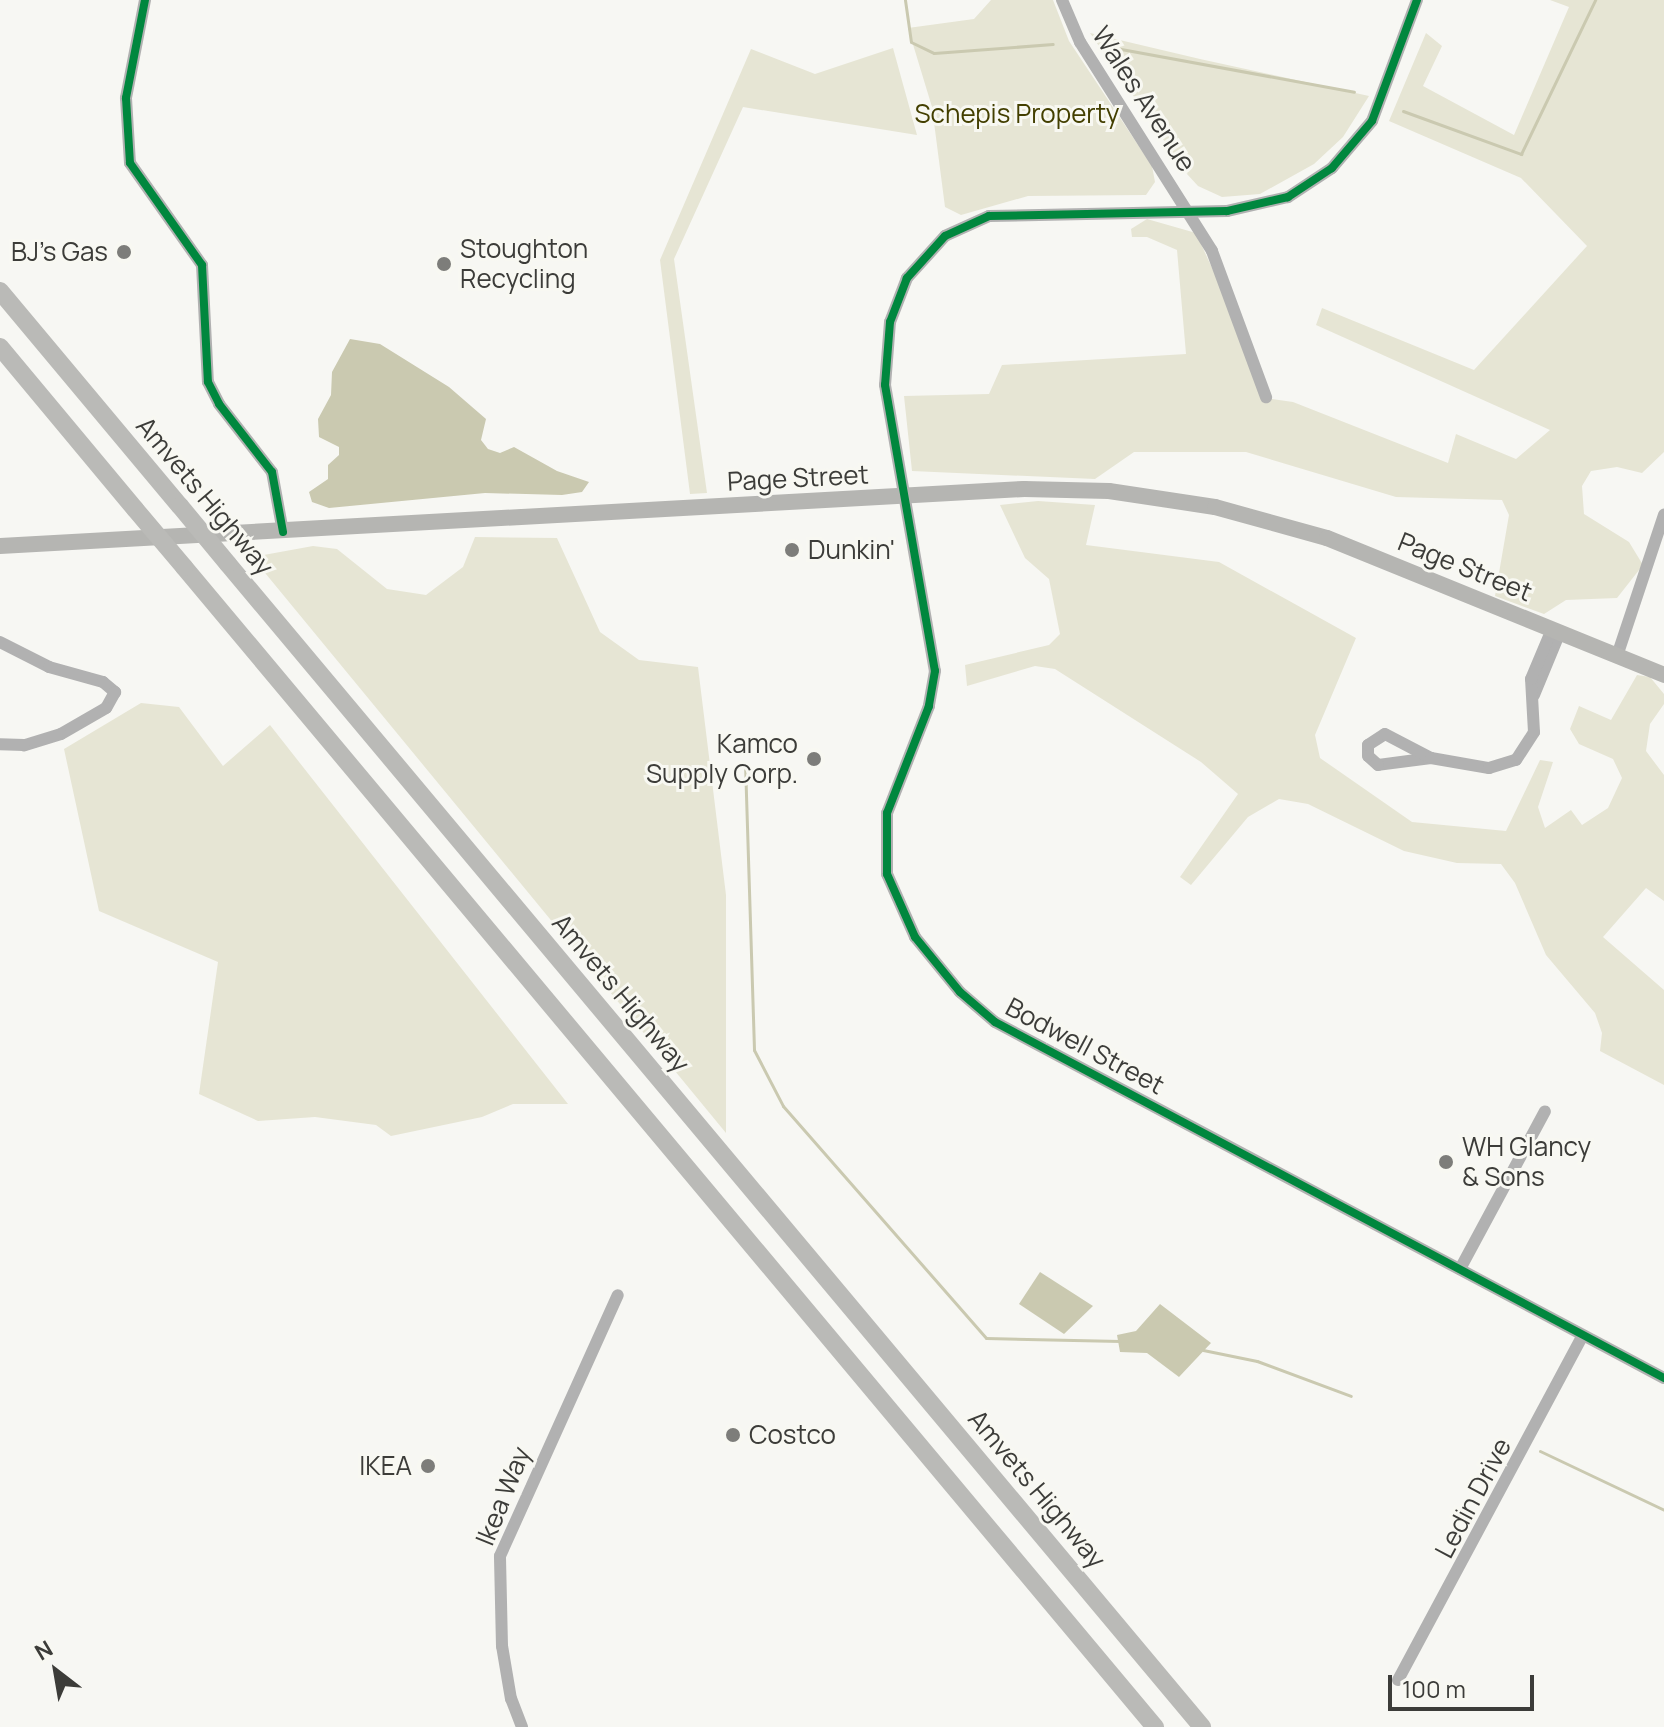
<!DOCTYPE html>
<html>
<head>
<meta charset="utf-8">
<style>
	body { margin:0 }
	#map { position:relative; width:1664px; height:1727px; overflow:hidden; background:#f7f7f3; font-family:Manrope,sans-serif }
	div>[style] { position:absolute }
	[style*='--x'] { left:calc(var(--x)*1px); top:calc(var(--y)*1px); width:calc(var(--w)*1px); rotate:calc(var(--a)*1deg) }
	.green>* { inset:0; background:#e6e5d4 }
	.water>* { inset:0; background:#cac9b0 }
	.stream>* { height:3px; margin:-1.5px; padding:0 1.5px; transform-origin:1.5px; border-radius:1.5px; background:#cac9b0 }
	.minor>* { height:12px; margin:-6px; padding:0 6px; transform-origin:6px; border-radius:6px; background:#b1b1b1 }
	.major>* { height:16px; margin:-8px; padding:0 8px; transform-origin:8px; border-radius:8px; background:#b5b5b2 }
	.highway>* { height:18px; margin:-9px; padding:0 9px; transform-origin:9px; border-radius:9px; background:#babab7 }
	.highway-bridge>* { height:18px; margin:-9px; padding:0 9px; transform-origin:9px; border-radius:9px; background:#babab7 }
	.cycleway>* { height:8px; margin:-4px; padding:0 4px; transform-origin:4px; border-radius:4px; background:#00873e }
	.dots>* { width:22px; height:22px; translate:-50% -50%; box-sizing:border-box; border:4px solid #f8f8f2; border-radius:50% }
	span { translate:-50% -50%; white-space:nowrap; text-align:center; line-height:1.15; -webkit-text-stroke:6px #f8f8f2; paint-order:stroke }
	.street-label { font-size:26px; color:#3c3c39 }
	.park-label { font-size:26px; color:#433f00 }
	.poi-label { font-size:26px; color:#3c3c39 }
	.left { translate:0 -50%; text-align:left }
	.right { translate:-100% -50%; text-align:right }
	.north { position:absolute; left:16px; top:1631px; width:80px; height:80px; -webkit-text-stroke:6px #f8f8f2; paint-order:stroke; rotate:329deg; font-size:22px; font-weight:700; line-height:32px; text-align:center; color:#3c3c39 }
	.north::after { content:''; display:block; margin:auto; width:28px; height:36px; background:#3c3c39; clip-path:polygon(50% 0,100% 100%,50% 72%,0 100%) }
	.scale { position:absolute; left:1388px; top:1675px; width:146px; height:36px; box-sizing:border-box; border:4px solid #3c3c39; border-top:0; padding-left:10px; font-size:24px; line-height:28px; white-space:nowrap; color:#3c3c39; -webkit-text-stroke:6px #f8f8f2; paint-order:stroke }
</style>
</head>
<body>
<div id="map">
	<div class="green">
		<div style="clip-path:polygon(991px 0,1053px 0,1069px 41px,1152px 166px,1155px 182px,1146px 195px,1028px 196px,961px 215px,945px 207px,932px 107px,908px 28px,974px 19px)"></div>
		<div style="clip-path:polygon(1550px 0,1664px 0,1664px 452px,1642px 473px,1617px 467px,1591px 471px,1582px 486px,1584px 514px,1629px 542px,1643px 565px,1617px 598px,1566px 600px,1544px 614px,1495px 596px,1509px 515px,1502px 500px,1396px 497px,1246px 452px,1134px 452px,1095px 479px,912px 471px,904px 396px,989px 394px,1002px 365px,1186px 354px,1177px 250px,1147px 237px,1132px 237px,1131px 229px,1147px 219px,1196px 233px,1272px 399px,1293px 402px,1448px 463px,1456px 434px,1516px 459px,1550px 430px,1316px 325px,1322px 308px,1474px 370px,1587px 246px,1521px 178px,1389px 121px,1426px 33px,1442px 46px,1423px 86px,1514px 135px,1569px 7px)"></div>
		<div style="clip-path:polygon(1090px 33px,1200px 59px,1369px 96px,1343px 137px,1314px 164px,1260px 194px,1222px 197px,1198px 186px,1187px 174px)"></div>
		<div style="clip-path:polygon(893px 48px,917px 135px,743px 107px,674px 259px,707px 493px,690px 494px,660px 260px,751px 49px,815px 74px)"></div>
		<div style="clip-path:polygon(1038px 501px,1095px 505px,1086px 545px,1219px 562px,1356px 638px,1315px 735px,1320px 758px,1412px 822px,1506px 831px,1540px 760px,1553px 762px,1538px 807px,1545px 828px,1571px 810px,1582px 825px,1608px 808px,1622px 778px,1613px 759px,1579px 744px,1570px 729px,1579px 706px,1611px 720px,1637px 675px,1650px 677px,1664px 694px,1664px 704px,1650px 724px,1646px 751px,1664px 775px,1664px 901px,1646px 888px,1603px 937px,1664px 990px,1664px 1085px,1600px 1051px,1602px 1033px,1595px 1013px,1546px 955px,1515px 883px,1501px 864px,1457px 863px,1404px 851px,1308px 804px,1279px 799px,1248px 817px,1191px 885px,1180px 877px,1238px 794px,1201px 762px,1055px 669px,1035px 666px,967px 686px,965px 665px,1049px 645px,1060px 634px,1049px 579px,1025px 558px,1000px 505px)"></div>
		<div style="clip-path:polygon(475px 537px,557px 538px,600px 632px,639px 660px,698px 667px,726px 895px,726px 1133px,252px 557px,313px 546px,337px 549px,387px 589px,426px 595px,463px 567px)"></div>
		<div style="clip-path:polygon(141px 703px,179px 707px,223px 766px,270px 725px,568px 1104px,513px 1104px,482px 1117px,391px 1136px,376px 1125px,315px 1117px,258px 1121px,199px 1094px,218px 962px,99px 911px,64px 749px)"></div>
	</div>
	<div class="water">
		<div style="clip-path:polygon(350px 339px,380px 344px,449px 387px,486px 419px,481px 440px,488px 449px,500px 453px,514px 447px,557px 471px,589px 482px,582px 492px,562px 495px,485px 493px,329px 508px,312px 502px,309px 492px,328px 479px,328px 465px,339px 455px,339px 447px,319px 437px,318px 419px,331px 395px,332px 372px)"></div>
		<div style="clip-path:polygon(1040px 1272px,1093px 1306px,1064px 1334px,1019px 1304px)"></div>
		<div style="clip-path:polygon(1160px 1304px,1211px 1343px,1179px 1377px,1147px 1353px,1120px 1352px,1117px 1335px,1136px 1331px)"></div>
	</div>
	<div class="stream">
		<div style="--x:905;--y:0;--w:42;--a:81.9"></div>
		<div style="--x:911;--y:42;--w:25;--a:26"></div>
		<div style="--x:934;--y:53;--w:119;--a:-4.3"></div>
		<div style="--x:1110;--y:47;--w:248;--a:10.4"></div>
		<div style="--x:1403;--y:111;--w:126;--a:20"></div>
		<div style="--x:1521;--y:154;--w:171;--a:-64.3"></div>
		<div style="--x:745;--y:763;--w:287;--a:88.2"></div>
		<div style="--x:754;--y:1050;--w:63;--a:62.6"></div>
		<div style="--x:783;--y:1106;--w:308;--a:48.8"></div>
		<div style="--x:986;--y:1338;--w:134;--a:1.3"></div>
		<div style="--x:1203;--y:1350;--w:55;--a:11.5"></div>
		<div style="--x:1257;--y:1361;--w:100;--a:20.4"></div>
		<div style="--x:1540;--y:1451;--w:137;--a:25.4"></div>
	</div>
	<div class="minor">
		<div style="--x:145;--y:0;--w:100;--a:101"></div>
		<div style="--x:126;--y:98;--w:65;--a:86.5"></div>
		<div style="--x:130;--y:163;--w:125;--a:54.8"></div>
		<div style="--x:202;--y:265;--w:117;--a:87.1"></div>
		<div style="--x:208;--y:382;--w:25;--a:63"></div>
		<div style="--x:219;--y:404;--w:86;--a:52.1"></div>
		<div style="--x:272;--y:472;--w:61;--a:79.6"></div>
		<div style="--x:1062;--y:0;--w:46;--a:66.8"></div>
		<div style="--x:1080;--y:42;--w:247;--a:57.7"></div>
		<div style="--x:1212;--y:251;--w:156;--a:69.7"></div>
		<div style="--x:1417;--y:0;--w:129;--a:110.4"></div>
		<div style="--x:1372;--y:121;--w:62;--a:130.4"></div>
		<div style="--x:1332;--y:168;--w:53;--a:146.6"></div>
		<div style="--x:1288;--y:197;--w:63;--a:167.1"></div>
		<div style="--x:1227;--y:211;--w:238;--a:178.8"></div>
		<div style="--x:989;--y:216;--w:48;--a:155.6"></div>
		<div style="--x:945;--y:236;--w:57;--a:132.1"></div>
		<div style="--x:907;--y:278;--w:47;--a:111.1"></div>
		<div style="--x:890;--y:322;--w:63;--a:94.5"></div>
		<div style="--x:885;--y:385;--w:290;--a:80.1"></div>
		<div style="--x:935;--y:671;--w:36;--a:100"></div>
		<div style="--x:929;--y:706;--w:115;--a:111.4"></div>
		<div style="--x:887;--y:813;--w:61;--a:90"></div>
		<div style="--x:887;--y:874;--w:69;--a:66"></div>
		<div style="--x:915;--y:937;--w:71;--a:50.7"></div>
		<div style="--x:960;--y:992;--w:46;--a:40.6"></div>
		<div style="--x:995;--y:1022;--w:758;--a:28.02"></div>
		<div style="--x:0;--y:642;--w:55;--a:27"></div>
		<div style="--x:49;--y:667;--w:56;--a:15.5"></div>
		<div style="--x:103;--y:682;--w:16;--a:40"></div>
		<div style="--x:115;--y:692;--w:18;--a:119"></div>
		<div style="--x:106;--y:708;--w:52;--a:150"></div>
		<div style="--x:61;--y:734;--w:39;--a:163"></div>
		<div style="--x:24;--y:745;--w:24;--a:-178"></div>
		<div style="--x:1617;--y:656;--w:149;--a:-71.6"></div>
		<div style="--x:1534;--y:695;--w:68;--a:-67.6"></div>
		<div style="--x:1431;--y:758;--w:53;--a:172.5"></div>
		<div style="--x:1378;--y:765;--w:13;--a:-138"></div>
		<div style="--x:1368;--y:756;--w:11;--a:-90"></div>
		<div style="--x:1368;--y:745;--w:20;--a:-33"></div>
		<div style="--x:1385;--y:734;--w:52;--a:27.6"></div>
		<div style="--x:1431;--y:758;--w:59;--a:9.8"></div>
		<div style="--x:1489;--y:768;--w:28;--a:-17"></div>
		<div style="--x:1516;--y:760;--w:33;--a:-57"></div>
		<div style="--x:1534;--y:732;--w:53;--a:-93.2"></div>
		<div style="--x:1531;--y:679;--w:54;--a:-67.2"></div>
		<div style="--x:1460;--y:1269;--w:179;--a:-61.7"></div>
		<div style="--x:1398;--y:1680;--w:391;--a:-61.8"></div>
		<div style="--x:522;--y:1727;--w:30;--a:-111"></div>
		<div style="--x:511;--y:1699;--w:54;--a:-99.6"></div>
		<div style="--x:502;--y:1646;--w:90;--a:-91.3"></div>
		<div style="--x:500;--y:1556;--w:286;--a:-65.7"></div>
	</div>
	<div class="major">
		<div style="--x:0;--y:546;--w:1026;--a:-3.19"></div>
		<div style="--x:1024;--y:489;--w:85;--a:1.3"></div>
		<div style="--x:1109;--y:491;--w:107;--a:8.6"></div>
		<div style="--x:1215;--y:507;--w:116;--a:15.5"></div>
		<div style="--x:1327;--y:538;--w:364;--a:22.1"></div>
	</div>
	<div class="highway">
		<div style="--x:0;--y:291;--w:280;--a:50.1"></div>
		<div style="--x:0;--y:347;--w:211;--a:50.2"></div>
		<div style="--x:228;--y:564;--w:1517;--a:50.05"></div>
		<div style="--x:184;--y:567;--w:1513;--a:50.07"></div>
	</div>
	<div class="highway-bridge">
		<div style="--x:180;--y:506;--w:75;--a:50.4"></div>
		<div style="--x:135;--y:509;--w:76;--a:49.8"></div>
	</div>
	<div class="cycleway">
		<div style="--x:145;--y:0;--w:100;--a:101"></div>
		<div style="--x:126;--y:98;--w:65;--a:86.5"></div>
		<div style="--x:130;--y:163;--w:125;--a:54.8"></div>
		<div style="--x:202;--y:265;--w:117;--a:87.1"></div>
		<div style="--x:208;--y:382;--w:25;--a:63"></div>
		<div style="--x:219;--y:404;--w:86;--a:52.1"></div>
		<div style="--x:272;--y:472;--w:61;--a:79.6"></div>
		<div style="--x:1417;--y:0;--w:129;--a:110.4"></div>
		<div style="--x:1372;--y:121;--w:62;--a:130.4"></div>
		<div style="--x:1332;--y:168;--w:53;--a:146.6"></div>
		<div style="--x:1288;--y:197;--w:63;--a:167.1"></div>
		<div style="--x:1227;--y:211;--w:238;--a:178.8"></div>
		<div style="--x:989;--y:216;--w:48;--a:155.6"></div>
		<div style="--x:945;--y:236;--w:57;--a:132.1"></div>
		<div style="--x:907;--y:278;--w:47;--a:111.1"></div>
		<div style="--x:890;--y:322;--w:63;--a:94.5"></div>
		<div style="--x:885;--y:385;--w:290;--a:80.1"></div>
		<div style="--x:935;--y:671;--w:36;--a:100"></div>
		<div style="--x:929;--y:706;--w:115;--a:111.4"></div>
		<div style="--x:887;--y:813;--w:61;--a:90"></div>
		<div style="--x:887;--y:874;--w:69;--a:66"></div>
		<div style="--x:915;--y:937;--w:71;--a:50.7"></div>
		<div style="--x:960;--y:992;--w:46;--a:40.6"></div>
		<div style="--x:995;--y:1022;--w:758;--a:28.02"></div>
	</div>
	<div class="dots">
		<div style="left:124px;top:252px;background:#7d7d7a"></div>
		<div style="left:444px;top:264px;background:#7d7d7a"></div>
		<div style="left:792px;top:550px;background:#7d7d7a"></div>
		<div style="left:814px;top:759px;background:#7d7d7a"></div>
		<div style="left:1446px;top:1162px;background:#7d7d7a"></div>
		<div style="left:733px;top:1435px;background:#7d7d7a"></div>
		<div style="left:428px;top:1466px;background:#7d7d7a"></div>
	</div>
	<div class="street-label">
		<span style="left:1144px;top:99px;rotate:57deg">Wales Avenue</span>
		<span style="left:798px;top:478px;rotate:-3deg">Page Street</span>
		<span style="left:205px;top:496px;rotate:50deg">Amvets Highway</span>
		<span style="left:1465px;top:567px;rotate:22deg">Page Street</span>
		<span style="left:621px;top:993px;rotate:50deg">Amvets Highway</span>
		<span style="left:1085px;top:1046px;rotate:28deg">Bodwell Street</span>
		<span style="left:1037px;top:1489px;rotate:50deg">Amvets Highway</span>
		<span style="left:503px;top:1496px;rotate:-68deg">Ikea Way</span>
		<span style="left:1473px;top:1498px;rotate:-62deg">Ledin Drive</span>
	</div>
	<div class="park-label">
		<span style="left:1017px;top:114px">Schepis Property</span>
	</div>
	<div class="poi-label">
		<span class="left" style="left:460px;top:264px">Stoughton<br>Recycling</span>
		<span class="right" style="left:108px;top:252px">BJ's Gas</span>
		<span class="left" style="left:808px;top:550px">Dunkin'</span>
		<span class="right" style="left:798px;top:759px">Kamco<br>Supply Corp.</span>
		<span class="left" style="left:1462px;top:1162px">WH Glancy<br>&amp; Sons</span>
		<span class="left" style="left:749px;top:1435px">Costco</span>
		<span class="right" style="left:412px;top:1466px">IKEA</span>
	</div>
	<div class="north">N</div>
	<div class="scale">100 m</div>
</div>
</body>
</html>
